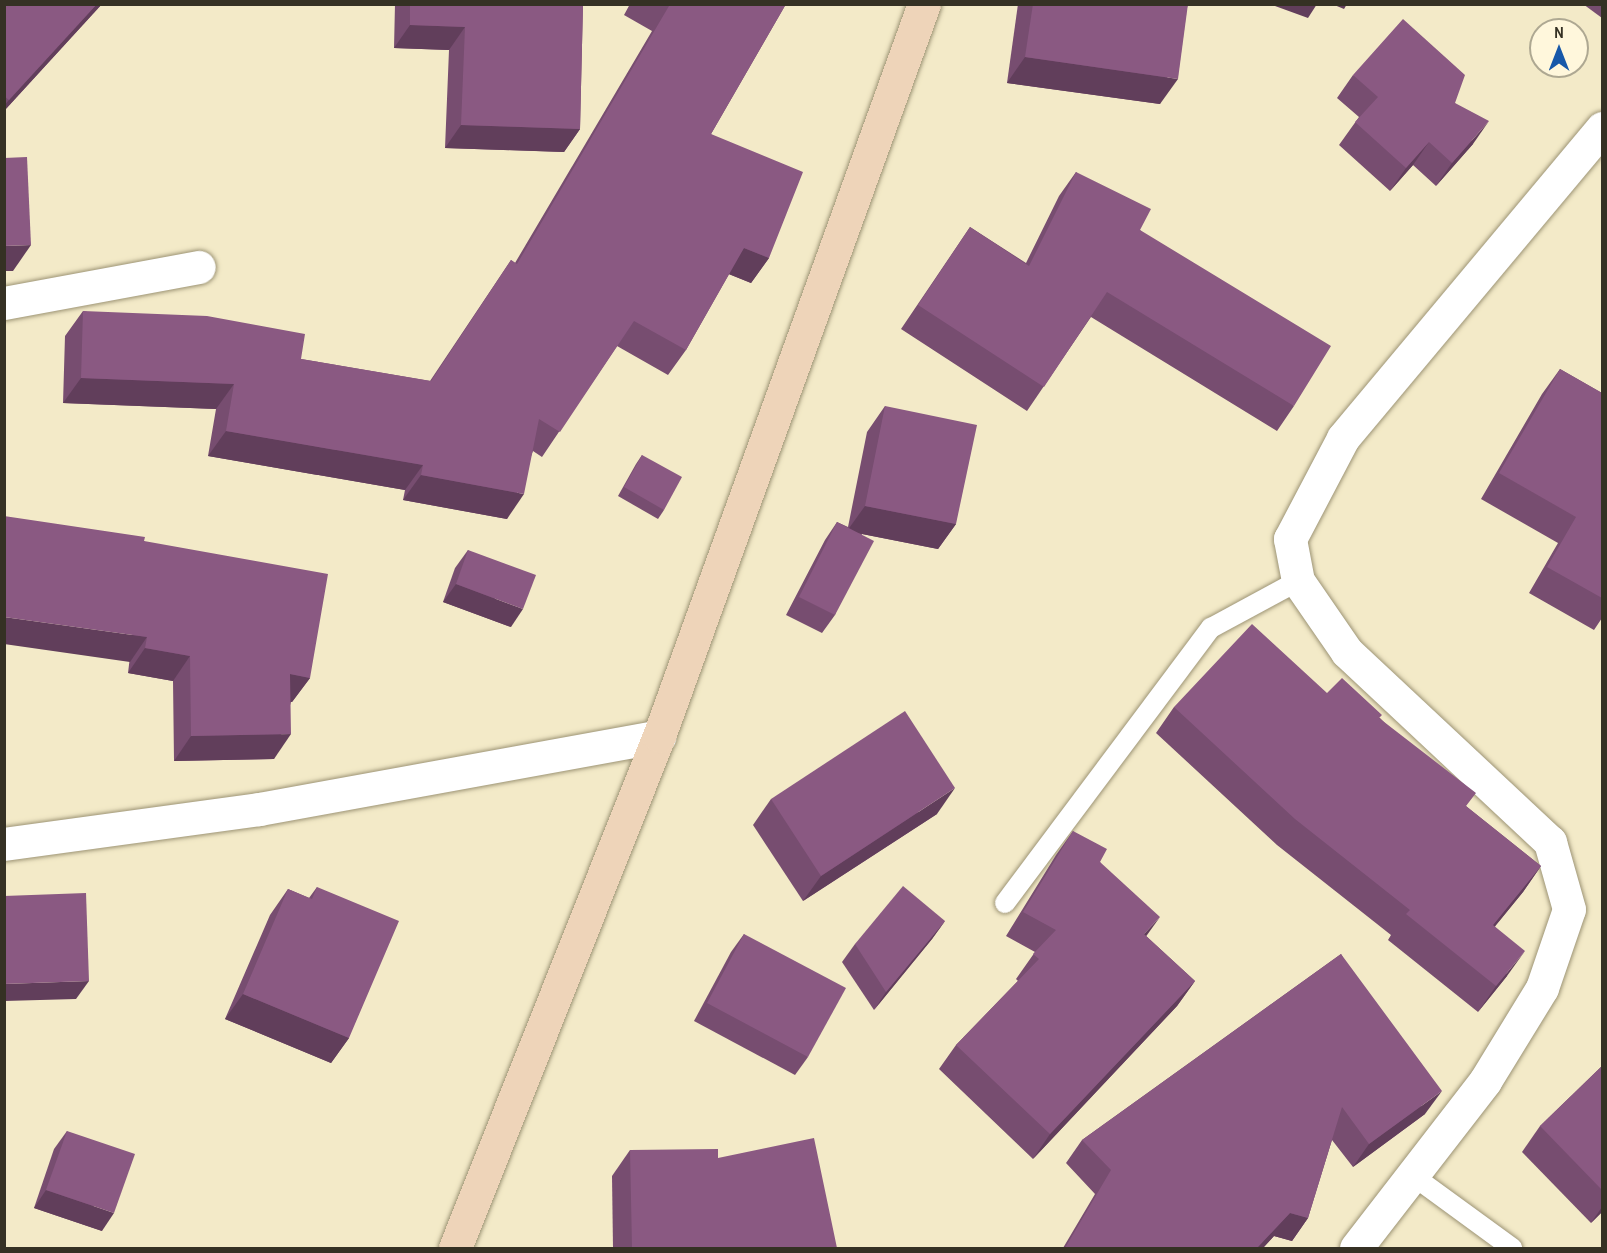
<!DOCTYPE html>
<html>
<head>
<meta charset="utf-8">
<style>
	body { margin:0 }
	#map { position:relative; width:1607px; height:1253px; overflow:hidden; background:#f3eac8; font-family:"Archivo Narrow",sans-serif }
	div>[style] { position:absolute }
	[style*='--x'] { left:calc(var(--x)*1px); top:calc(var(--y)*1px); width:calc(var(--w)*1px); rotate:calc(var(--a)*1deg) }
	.roads { filter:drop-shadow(0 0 2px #9d9475) drop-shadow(0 0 2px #9d9475) }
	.lane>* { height:20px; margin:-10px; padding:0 10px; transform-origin:10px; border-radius:10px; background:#fff }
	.street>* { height:33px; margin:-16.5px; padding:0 16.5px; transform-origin:16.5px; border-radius:16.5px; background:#fff }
	.secondary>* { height:33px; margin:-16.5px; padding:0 16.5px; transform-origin:16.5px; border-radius:16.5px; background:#eed4b9 }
	.wall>* { inset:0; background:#774d70 }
	.shaded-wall>* { inset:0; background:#613e5b }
	.building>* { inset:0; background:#8a5982 }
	span { translate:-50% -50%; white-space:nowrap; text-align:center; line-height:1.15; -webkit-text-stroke:6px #fff7dc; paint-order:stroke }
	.frame { position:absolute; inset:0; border:6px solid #353124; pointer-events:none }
	.north { position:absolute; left:1529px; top:18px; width:60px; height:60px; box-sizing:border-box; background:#fff7dc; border:2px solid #aea892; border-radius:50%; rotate:0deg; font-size:16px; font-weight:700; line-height:24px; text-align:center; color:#353124 }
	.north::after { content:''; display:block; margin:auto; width:21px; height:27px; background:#1758a9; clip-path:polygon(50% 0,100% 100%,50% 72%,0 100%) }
</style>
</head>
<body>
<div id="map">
	<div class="roads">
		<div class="lane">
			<div style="--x:1005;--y:903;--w:344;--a:-53.2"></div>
			<div style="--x:1211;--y:628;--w:99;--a:-28.4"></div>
			<div style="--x:1412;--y:1175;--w:124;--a:36.1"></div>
		</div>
		<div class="street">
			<div style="--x:4;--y:303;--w:198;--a:-10.5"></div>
			<div style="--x:4;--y:844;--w:257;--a:-7.8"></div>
			<div style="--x:259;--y:809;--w:407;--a:-10.3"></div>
			<div style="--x:1356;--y:1248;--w:211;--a:-52.3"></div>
			<div style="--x:1485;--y:1081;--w:109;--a:-58.5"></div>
			<div style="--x:1542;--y:988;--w:83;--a:-71.1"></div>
			<div style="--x:1569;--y:909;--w:70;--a:-105.8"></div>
			<div style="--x:1550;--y:842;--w:278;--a:-136.9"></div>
			<div style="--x:1347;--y:652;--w:86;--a:-124.6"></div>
			<div style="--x:1298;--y:581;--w:43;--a:-100.8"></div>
			<div style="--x:1290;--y:539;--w:114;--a:-62.3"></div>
			<div style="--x:1343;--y:438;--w:404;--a:-50.1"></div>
		</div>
		<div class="secondary">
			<div style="--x:455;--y:1248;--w:551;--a:-68.28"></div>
			<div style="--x:659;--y:736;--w:778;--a:-70.1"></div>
		</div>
	</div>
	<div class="wall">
		<div style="clip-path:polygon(4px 4px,102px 4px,4px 111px)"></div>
		<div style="clip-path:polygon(395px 4px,583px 4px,580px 129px,564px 152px,445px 148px,449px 50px,394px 48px)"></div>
		<div style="clip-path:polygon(630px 4px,786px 4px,711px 134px,769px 258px,751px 283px,729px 274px,686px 350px,668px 375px,617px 346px,542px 457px,533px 451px,507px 519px,403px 500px,405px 490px,208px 456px,216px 409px,63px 403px,65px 336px,83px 311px,301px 359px,430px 381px,511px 260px,515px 263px,652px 31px,624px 15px)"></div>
		<div style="clip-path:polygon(1018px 4px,1188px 4px,1160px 104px,1007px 83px)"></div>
		<div style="clip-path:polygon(1583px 4px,1602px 4px,1602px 18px)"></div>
		<div style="clip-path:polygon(1353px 75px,1455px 103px,1473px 144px,1436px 186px,1413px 165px,1390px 191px,1339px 145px,1359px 117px,1337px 98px)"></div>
		<div style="clip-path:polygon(1076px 172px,1140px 230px,1294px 406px,1277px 431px,1091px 317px,1027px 411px,901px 329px,970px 227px,1026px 263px,1059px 196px)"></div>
		<div style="clip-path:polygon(1560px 369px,1602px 393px,1602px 618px,1594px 630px,1529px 593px,1558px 543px,1481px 499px,1542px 394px)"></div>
		<div style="clip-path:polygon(885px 406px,956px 524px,938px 549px,862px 534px,835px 615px,822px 633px,786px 615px,825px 540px,837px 522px,848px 527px,867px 432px)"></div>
		<div style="clip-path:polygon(642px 455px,664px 510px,658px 519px,618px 496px,636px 464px)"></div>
		<div style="clip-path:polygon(144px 541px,310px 678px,292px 702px,291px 702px,274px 759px,174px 761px,173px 681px,128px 673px)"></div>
		<div style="clip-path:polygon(468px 550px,511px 627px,443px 602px,455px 568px)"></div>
		<div style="clip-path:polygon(1327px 693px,1380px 718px,1467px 807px,1541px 866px,1523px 892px,1495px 926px,1507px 976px,1478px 1012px,1388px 940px,1391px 935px,1277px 845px,1156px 733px,1174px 707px)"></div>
		<div style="clip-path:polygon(771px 799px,937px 814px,803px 901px,753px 825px)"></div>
		<div style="clip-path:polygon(1073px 831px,1100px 862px,1146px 936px,1195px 981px,1177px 1006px,1033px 1159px,939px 1069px,956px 1045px,1018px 981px,1016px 979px,1035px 952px,1006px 936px,1056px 855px)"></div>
		<div style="clip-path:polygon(317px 887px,349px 1038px,331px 1063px,225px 1019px,270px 915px,288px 889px,309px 898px)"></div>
		<div style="clip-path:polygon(945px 921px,932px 939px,874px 1010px,842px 962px,855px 944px)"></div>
		<div style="clip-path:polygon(744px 934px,808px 1057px,795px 1075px,694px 1021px,731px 952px)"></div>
		<div style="clip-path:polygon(1341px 954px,1425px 1114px,1353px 1167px,1332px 1140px,1308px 1218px,1292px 1241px,1274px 1236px,1263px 1248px,1063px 1248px,1095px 1194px,1066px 1163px,1082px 1140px)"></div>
		<div style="clip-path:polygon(1602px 1066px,1602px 1212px,1591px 1223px,1522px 1152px,1540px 1126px)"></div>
		<div style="clip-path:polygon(67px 1131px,102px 1231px,34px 1208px,54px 1149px)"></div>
		<div style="clip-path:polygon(630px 1150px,718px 1158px,837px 1248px,613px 1248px,612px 1176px)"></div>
	</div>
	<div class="shaded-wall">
		<div style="clip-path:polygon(97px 4px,102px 4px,4px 111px,4px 106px,9px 100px)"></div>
		<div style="clip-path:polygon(1276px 4px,1317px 4px,1308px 18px,1275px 6px)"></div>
		<div style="clip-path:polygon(1332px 4px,1347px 4px,1344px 9px)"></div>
		<div style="clip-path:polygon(410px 25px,465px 27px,449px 50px,394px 48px)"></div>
		<div style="clip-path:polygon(1025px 57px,1178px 79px,1160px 104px,1007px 83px)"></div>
		<div style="clip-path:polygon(1489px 121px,1473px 144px,1436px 186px,1452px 163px)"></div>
		<div style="clip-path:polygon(461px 125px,580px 129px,564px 152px,445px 148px)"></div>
		<div style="clip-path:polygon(1429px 142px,1413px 165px,1390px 191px,1406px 168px)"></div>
		<div style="clip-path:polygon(31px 245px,13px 271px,4px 271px,4px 246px)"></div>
		<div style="clip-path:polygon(744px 248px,769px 258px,751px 283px,726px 273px)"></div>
		<div style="clip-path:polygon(81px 378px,234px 384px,216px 409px,63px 403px)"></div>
		<div style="clip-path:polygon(226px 431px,423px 465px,405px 490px,208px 456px)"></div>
		<div style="clip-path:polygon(421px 475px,524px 494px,507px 519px,403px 500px)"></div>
		<div style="clip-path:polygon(865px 506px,956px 524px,938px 549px,847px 531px)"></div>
		<div style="clip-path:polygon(456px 584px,523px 609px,511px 627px,443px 602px)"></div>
		<div style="clip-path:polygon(4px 617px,147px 637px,130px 662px,4px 644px)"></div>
		<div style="clip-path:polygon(145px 648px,190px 656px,173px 681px,128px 673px)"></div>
		<div style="clip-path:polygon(290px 674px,310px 678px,292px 702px,273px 699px)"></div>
		<div style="clip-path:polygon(291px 734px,274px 759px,174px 761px,191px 736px)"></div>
		<div style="clip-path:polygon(955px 788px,937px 814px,803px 901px,821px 876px)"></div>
		<div style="clip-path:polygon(1541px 866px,1523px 892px,1475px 951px,1493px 925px)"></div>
		<div style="clip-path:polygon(1160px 917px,1142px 942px,1144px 934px)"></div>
		<div style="clip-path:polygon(945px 921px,932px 939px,874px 1010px,886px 992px)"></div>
		<div style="clip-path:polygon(1525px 951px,1507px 976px,1478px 1012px,1496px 986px)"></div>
		<div style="clip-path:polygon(89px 981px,76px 999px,4px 1001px,4px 984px)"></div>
		<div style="clip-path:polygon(1195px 981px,1177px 1006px,1033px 1159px,1050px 1134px)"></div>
		<div style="clip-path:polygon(243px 994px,349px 1038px,331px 1063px,225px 1019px)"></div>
		<div style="clip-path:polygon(1442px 1091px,1425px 1114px,1353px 1167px,1369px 1144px)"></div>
		<div style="clip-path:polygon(46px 1190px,114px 1213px,102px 1231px,34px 1208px)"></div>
		<div style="clip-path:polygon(1602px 1207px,1602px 1212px,1591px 1223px)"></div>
		<div style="clip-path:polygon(1290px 1213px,1308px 1218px,1292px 1241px,1274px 1236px,1263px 1248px,1257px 1248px)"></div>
	</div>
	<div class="building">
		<div style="clip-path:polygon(4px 4px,97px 4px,9px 100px,4px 96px)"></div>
		<div style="clip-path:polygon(410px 4px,583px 4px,580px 129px,461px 125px,465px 27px,410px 25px)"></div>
		<div style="clip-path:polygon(667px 4px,786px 4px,711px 134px,803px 172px,769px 258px,744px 248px,686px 350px,634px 321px,560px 432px,539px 419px,524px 494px,421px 475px,423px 465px,226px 431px,234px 384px,81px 378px,83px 311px,207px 316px,305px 334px,301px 359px,431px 381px,511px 260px,517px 264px,669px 6px)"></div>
		<div style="clip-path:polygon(1033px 4px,1188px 4px,1178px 79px,1025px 57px)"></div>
		<div style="clip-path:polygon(1403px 19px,1465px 75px,1455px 103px,1489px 121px,1452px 163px,1429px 142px,1406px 168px,1355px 122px,1378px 97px,1353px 75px)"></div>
		<div style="clip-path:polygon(27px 157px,31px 245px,4px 246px,4px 158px)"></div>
		<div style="clip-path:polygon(1076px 172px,1151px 209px,1140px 230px,1331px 346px,1294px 406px,1107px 292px,1044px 387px,918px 305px,970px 227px,1029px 266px)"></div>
		<div style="clip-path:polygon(1560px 369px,1602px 393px,1602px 598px,1547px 567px,1576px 517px,1499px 473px)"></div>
		<div style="clip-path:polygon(885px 406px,977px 425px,956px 524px,865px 506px)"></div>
		<div style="clip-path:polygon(642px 455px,682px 477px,664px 510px,624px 487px)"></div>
		<div style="clip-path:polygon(4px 516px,145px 537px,144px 541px,328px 574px,310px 678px,290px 674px,291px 734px,191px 736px,190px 656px,145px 648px,147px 637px,4px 617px)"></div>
		<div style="clip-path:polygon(837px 522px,874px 541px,835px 615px,799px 597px)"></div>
		<div style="clip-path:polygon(468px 550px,536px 575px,523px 609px,456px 584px)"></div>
		<div style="clip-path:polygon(1252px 624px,1327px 693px,1342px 678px,1382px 715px,1379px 718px,1476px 793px,1466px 806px,1541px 866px,1493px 925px,1525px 951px,1496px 986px,1406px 914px,1410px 910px,1295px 819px,1174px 707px)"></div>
		<div style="clip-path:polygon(905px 711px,955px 788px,821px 876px,771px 799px)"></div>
		<div style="clip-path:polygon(1073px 831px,1107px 849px,1100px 862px,1160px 917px,1144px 934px,1195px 981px,1050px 1134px,956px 1045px,1039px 959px,1033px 954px,1056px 930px,1023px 912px)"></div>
		<div style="clip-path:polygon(903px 886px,945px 921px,886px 992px,855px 944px)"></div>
		<div style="clip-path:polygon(317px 887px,399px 921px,349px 1038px,243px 994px,288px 889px,312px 899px)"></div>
		<div style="clip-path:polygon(86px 893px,89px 981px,4px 984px,4px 896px)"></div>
		<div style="clip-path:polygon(744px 934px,846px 988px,808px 1057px,707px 1003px)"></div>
		<div style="clip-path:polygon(1341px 954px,1442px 1091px,1369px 1144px,1342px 1107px,1308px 1218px,1290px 1213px,1257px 1248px,1065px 1248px,1111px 1170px,1082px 1140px)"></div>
		<div style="clip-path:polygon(1602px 1066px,1602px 1190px,1540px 1126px)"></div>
		<div style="clip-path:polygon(67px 1131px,135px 1154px,114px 1213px,46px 1190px)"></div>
		<div style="clip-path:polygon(814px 1138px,837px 1248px,632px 1248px,630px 1150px,718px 1149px,718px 1158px)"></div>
	</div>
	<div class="frame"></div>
	<div class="north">N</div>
</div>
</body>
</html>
